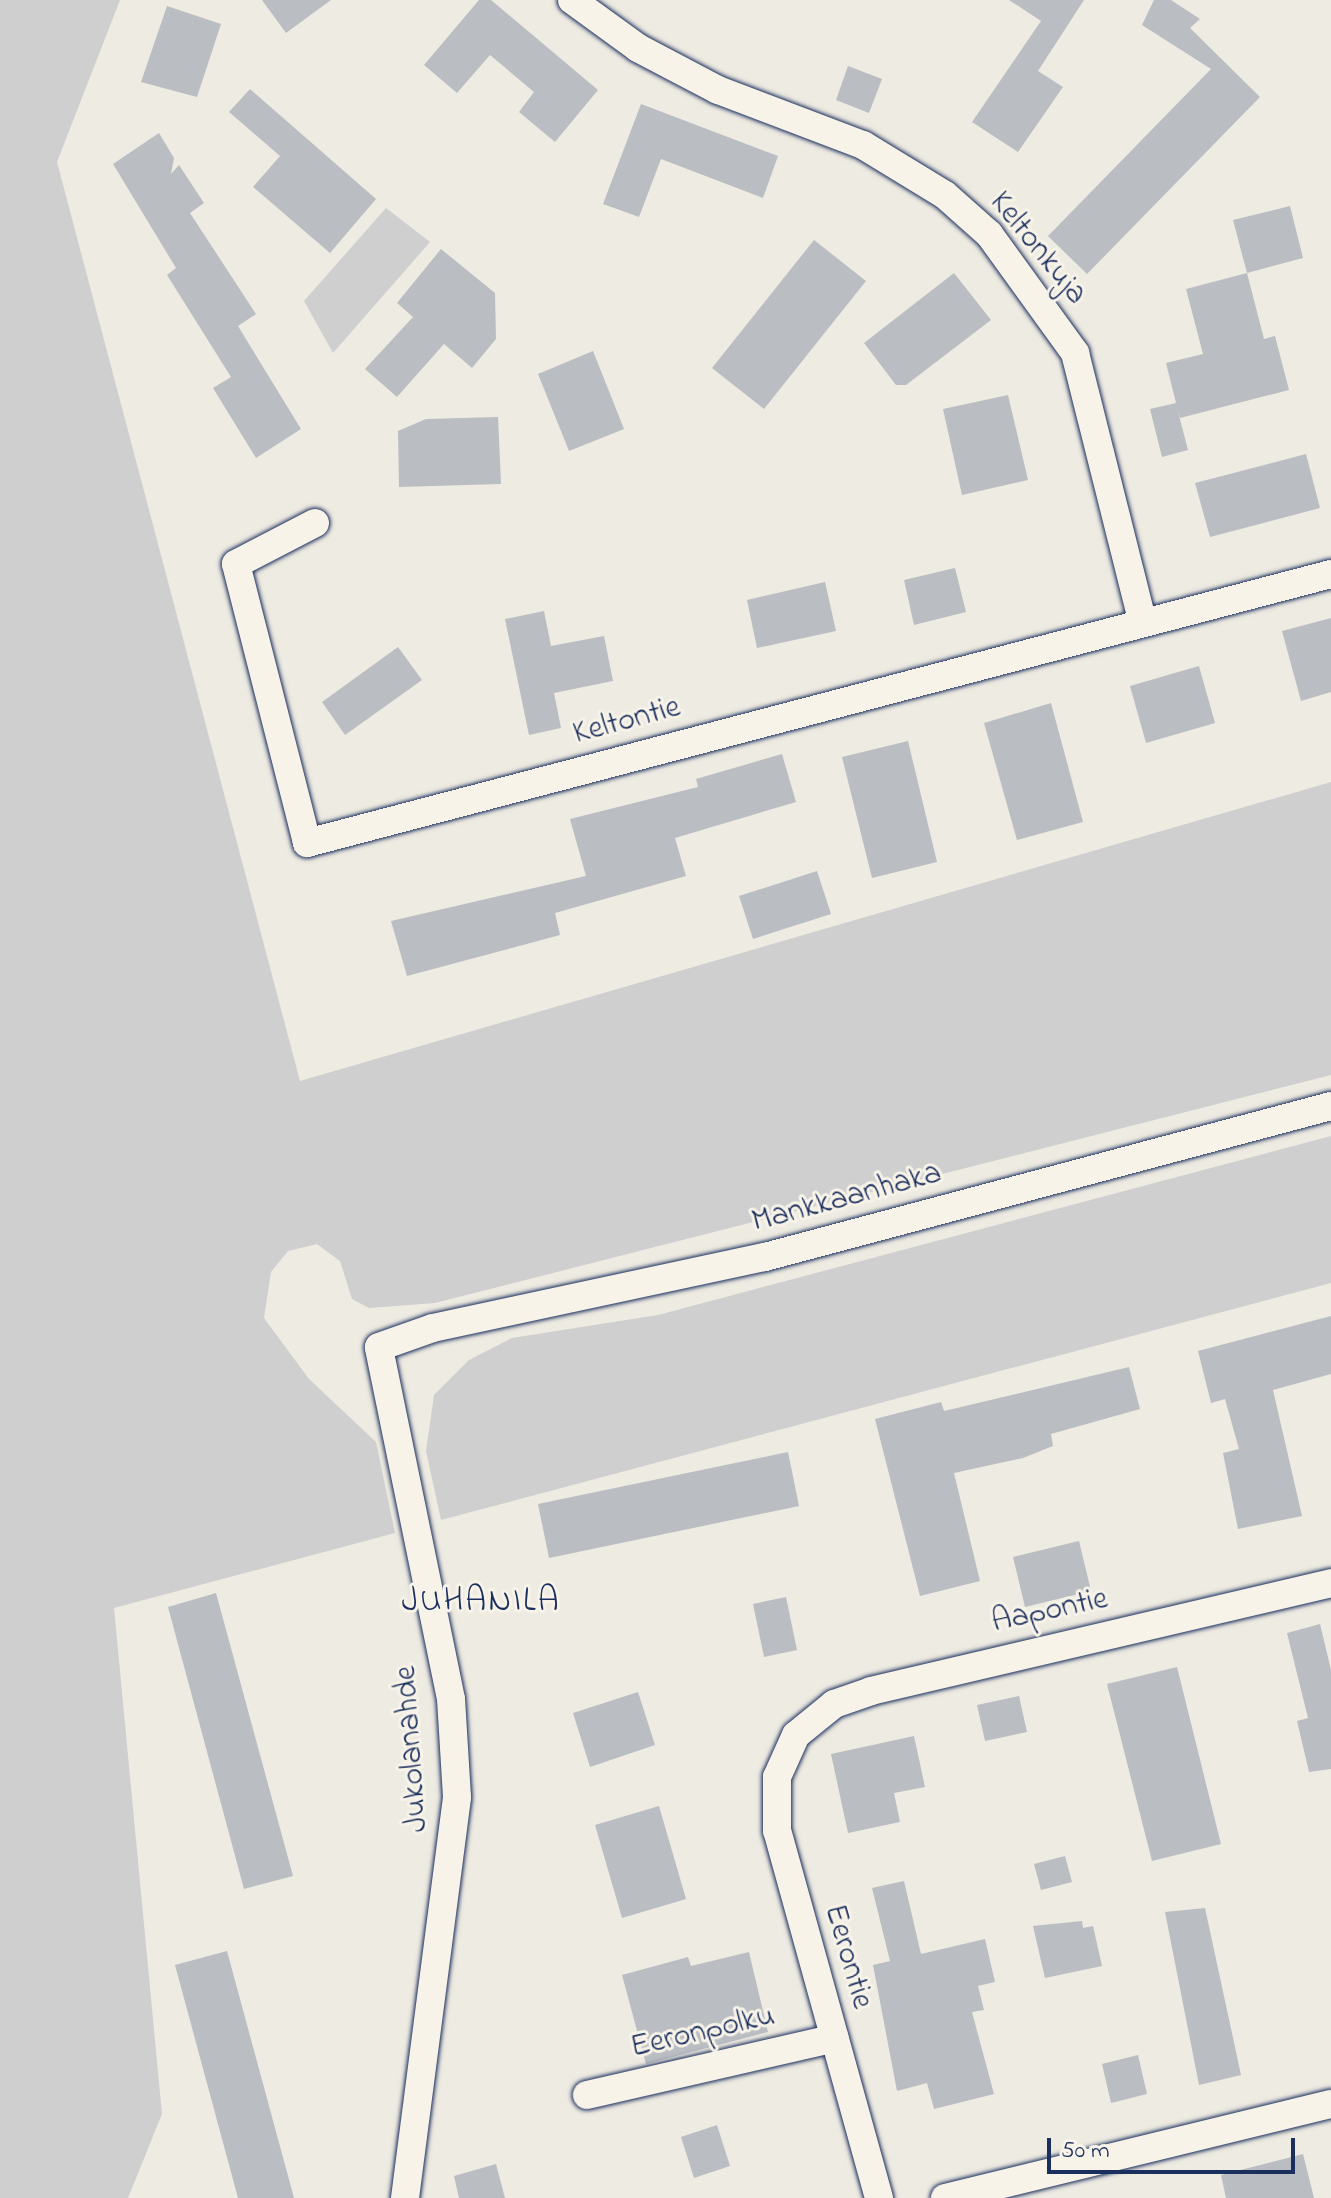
<!DOCTYPE html>
<html>
<head>
<meta charset="utf-8">
<style>
	body { margin:0 }
	#map { position:relative; width:1331px; height:2198px; overflow:hidden; background:#eeebe2; font-family:"Indie Flower",sans-serif }
	div>[style] { position:absolute }
	[style*='--x'] { left:calc(var(--x)*1px); top:calc(var(--y)*1px); width:calc(var(--w)*1px); rotate:calc(var(--a)*1deg) }
	.green>* { inset:0; background:#cfcfcf }
	.building>* { inset:0; background:#babdc2 }
	.roads { filter:drop-shadow(0 0 2px #1b2f5e) drop-shadow(0 0 2px #1b2f5e) }
	.minor>* { height:28px; margin:-14px; padding:0 14px; transform-origin:14px; border-radius:14px; background:#f7f3e8 }
	span { translate:-50% -50%; white-space:nowrap; text-align:center; line-height:1.15; -webkit-text-stroke:6px #f7f3e8; paint-order:stroke }
	.street-label { font-size:32px; color:#1b2f5e }
	.neighbourhood-label { font-size:34px; color:#1b2f5e; letter-spacing:2px }
	.scale { position:absolute; left:1047px; top:2138px; width:248px; height:36px; box-sizing:border-box; border:4px solid #1b2f5e; border-top:0; padding-left:10px; font-size:24px; line-height:28px; white-space:nowrap; color:#1b2f5e; -webkit-text-stroke:6px #f7f3e8; paint-order:stroke }
</style>
</head>
<body>
<div id="map">
	<div class="green">
		<div style="clip-path:polygon(0 0,120px 0,57px 162px,300px 1081px,1331px 782px,1331px 1075px,435px 1303px,369px 1308px,352px 1299px,340px 1261px,317px 1244px,288px 1251px,271px 1272px,264px 1318px,309px 1379px,376px 1442px,395px 1533px,114px 1608px,162px 2114px,128px 2198px,0 2198px)"></div>
		<div style="clip-path:polygon(386px 208px,430px 242px,333px 353px,304px 301px)"></div>
		<div style="clip-path:polygon(1331px 1136px,1331px 1283px,441px 1520px,426px 1451px,434px 1395px,469px 1360px,512px 1338px,658px 1315px)"></div>
	</div>
	<div class="building">
		<div style="clip-path:polygon(262px 0,331px 0,286px 33px)"></div>
		<div style="clip-path:polygon(479px 0,491px 0,598px 90px,555px 142px,519px 112px,534px 92px,490px 55px,457px 93px,424px 65px)"></div>
		<div style="clip-path:polygon(1009px 0,1084px 0,1038px 71px,1063px 87px,1018px 152px,972px 122px,1041px 21px)"></div>
		<div style="clip-path:polygon(1154px 0,1171px 0,1200px 19px,1190px 28px,1260px 97px,1087px 274px,1048px 236px,1211px 69px,1142px 25px)"></div>
		<div style="clip-path:polygon(167px 6px,221px 24px,197px 97px,141px 82px)"></div>
		<div style="clip-path:polygon(848px 66px,882px 79px,869px 113px,836px 100px)"></div>
		<div style="clip-path:polygon(250px 89px,376px 199px,330px 253px,253px 187px,280px 156px,229px 112px)"></div>
		<div style="clip-path:polygon(641px 104px,778px 156px,763px 198px,661px 159px,639px 217px,603px 204px)"></div>
		<div style="clip-path:polygon(159px 133px,174px 158px,171px 174px,179px 165px,204px 203px,190px 213px,256px 314px,238px 326px,301px 429px,256px 458px,213px 388px,231px 377px,167px 275px,176px 268px,113px 164px)"></div>
		<div style="clip-path:polygon(1290px 206px,1303px 258px,1247px 273px,1233px 220px)"></div>
		<div style="clip-path:polygon(814px 240px,866px 281px,764px 409px,712px 368px)"></div>
		<div style="clip-path:polygon(441px 249px,495px 293px,496px 339px,472px 368px,444px 344px,397px 397px,365px 369px,413px 317px,397px 303px)"></div>
		<div style="clip-path:polygon(954px 273px,991px 320px,906px 385px,896px 385px,864px 343px)"></div>
		<div style="clip-path:polygon(1247px 273px,1264px 339px,1275px 336px,1289px 390px,1180px 418px,1177px 408px,1188px 450px,1162px 457px,1150px 409px,1176px 403px,1166px 363px,1203px 354px,1186px 289px)"></div>
		<div style="clip-path:polygon(593px 351px,624px 429px,569px 451px,538px 374px)"></div>
		<div style="clip-path:polygon(1008px 395px,1028px 480px,962px 495px,943px 409px)"></div>
		<div style="clip-path:polygon(498px 417px,501px 484px,399px 487px,398px 431px,426px 419px)"></div>
		<div style="clip-path:polygon(1306px 454px,1320px 508px,1210px 537px,1195px 483px)"></div>
		<div style="clip-path:polygon(955px 568px,966px 612px,914px 625px,904px 580px)"></div>
		<div style="clip-path:polygon(825px 582px,836px 631px,757px 648px,747px 600px)"></div>
		<div style="clip-path:polygon(544px 611px,551px 646px,604px 636px,613px 681px,554px 693px,561px 728px,529px 735px,505px 619px)"></div>
		<div style="clip-path:polygon(1331px 618px,1331px 692px,1301px 701px,1282px 631px)"></div>
		<div style="clip-path:polygon(398px 647px,422px 680px,345px 735px,322px 702px)"></div>
		<div style="clip-path:polygon(1199px 666px,1215px 723px,1146px 743px,1130px 686px)"></div>
		<div style="clip-path:polygon(1051px 703px,1083px 822px,1017px 840px,984px 723px)"></div>
		<div style="clip-path:polygon(908px 741px,937px 862px,872px 878px,842px 757px)"></div>
		<div style="clip-path:polygon(782px 754px,796px 802px,675px 838px,686px 876px,555px 913px,560px 935px,407px 976px,391px 921px,586px 876px,570px 819px,698px 787px,696px 779px)"></div>
		<div style="clip-path:polygon(817px 871px,831px 914px,753px 939px,739px 896px)"></div>
		<div style="clip-path:polygon(1331px 1316px,1331px 1374px,1273px 1390px,1302px 1516px,1238px 1529px,1223px 1453px,1239px 1449px,1225px 1399px,1211px 1403px,1198px 1351px)"></div>
		<div style="clip-path:polygon(1129px 1367px,1140px 1409px,1051px 1434px,1053px 1446px,1023px 1458px,954px 1473px,980px 1581px,920px 1596px,875px 1419px,941px 1402px,944px 1411px)"></div>
		<div style="clip-path:polygon(788px 1452px,799px 1506px,549px 1558px,538px 1504px)"></div>
		<div style="clip-path:polygon(1079px 1541px,1091px 1591px,1025px 1607px,1013px 1557px)"></div>
		<div style="clip-path:polygon(216px 1593px,293px 1876px,244px 1889px,168px 1607px)"></div>
		<div style="clip-path:polygon(786px 1597px,797px 1650px,764px 1657px,753px 1604px)"></div>
		<div style="clip-path:polygon(1320px 1624px,1331px 1670px,1331px 1769px,1309px 1772px,1297px 1721px,1308px 1718px,1287px 1633px)"></div>
		<div style="clip-path:polygon(1177px 1667px,1221px 1844px,1152px 1861px,1107px 1684px)"></div>
		<div style="clip-path:polygon(638px 1692px,655px 1745px,590px 1767px,573px 1713px)"></div>
		<div style="clip-path:polygon(1019px 1696px,1027px 1732px,985px 1741px,977px 1705px)"></div>
		<div style="clip-path:polygon(914px 1736px,925px 1787px,894px 1793px,900px 1822px,848px 1833px,831px 1754px)"></div>
		<div style="clip-path:polygon(659px 1806px,686px 1899px,622px 1918px,595px 1825px)"></div>
		<div style="clip-path:polygon(1065px 1856px,1072px 1882px,1041px 1890px,1034px 1864px)"></div>
		<div style="clip-path:polygon(904px 1881px,921px 1954px,985px 1939px,995px 1982px,978px 1986px,984px 2010px,972px 2012px,994px 2094px,934px 2109px,927px 2083px,897px 2091px,873px 1965px,890px 1961px,872px 1888px)"></div>
		<div style="clip-path:polygon(1205px 1908px,1241px 2075px,1199px 2085px,1165px 1912px)"></div>
		<div style="clip-path:polygon(1082px 1921px,1083px 1928px,1093px 1926px,1102px 1966px,1045px 1978px,1033px 1926px)"></div>
		<div style="clip-path:polygon(227px 1951px,294px 2198px,238px 2198px,175px 1965px)"></div>
		<div style="clip-path:polygon(749px 1952px,768px 2032px,646px 2064px,622px 1975px,688px 1957px,691px 1966px)"></div>
		<div style="clip-path:polygon(1138px 2055px,1147px 2094px,1111px 2103px,1102px 2064px)"></div>
		<div style="clip-path:polygon(717px 2125px,730px 2166px,694px 2178px,681px 2137px)"></div>
		<div style="clip-path:polygon(1303px 2154px,1314px 2198px,1226px 2198px,1221px 2175px)"></div>
		<div style="clip-path:polygon(496px 2164px,505px 2198px,459px 2198px,454px 2176px)"></div>
	</div>
	<div class="roads">
		<div class="minor">
			<div style="--x:572;--y:0;--w:82;--a:36"></div>
			<div style="--x:638;--y:48;--w:90;--a:27.7"></div>
			<div style="--x:718;--y:90;--w:155;--a:20.8"></div>
			<div style="--x:863;--y:145;--w:96;--a:31.4"></div>
			<div style="--x:945;--y:195;--w:59;--a:41.6"></div>
			<div style="--x:989;--y:234;--w:147;--a:54.1"></div>
			<div style="--x:1075;--y:353;--w:274;--a:75.9"></div>
			<div style="--x:315;--y:523;--w:89;--a:152.6"></div>
			<div style="--x:236;--y:564;--w:288;--a:75.7"></div>
			<div style="--x:307;--y:843;--w:1059;--a:-14.72"></div>
			<div style="--x:587;--y:2095;--w:254;--a:-12.9"></div>
			<div style="--x:405;--y:2198;--w:404;--a:-82.6"></div>
			<div style="--x:457;--y:1797;--w:98;--a:-93.5"></div>
			<div style="--x:451;--y:1699;--w:359;--a:-101.6"></div>
			<div style="--x:379;--y:1347;--w:57;--a:-19.4"></div>
			<div style="--x:433;--y:1328;--w:340;--a:-12.1"></div>
			<div style="--x:765;--y:1257;--w:586;--a:-14.94"></div>
			<div style="--x:879;--y:2198;--w:381;--a:-105.5"></div>
			<div style="--x:777;--y:1831;--w:54;--a:-90"></div>
			<div style="--x:777;--y:1777;--w:46;--a:-65.7"></div>
			<div style="--x:796;--y:1735;--w:49;--a:-39.2"></div>
			<div style="--x:834;--y:1704;--w:39;--a:-19"></div>
			<div style="--x:871;--y:1691;--w:473;--a:-13.2"></div>
			<div style="--x:945;--y:2198;--w:397;--a:-13.7"></div>
		</div>
	</div>
	<div class="street-label">
		<span style="left:1037px;top:249px;rotate:51deg">Keltonkuja</span>
		<span style="left:627px;top:722px;rotate:-15deg">Keltontie</span>
		<span style="left:847px;top:1199px;rotate:-15deg">Mankkaanhaka</span>
		<span style="left:1050px;top:1612px;rotate:-12deg">Aapontie</span>
		<span style="left:413px;top:1749px;rotate:-94deg">Jukolanahde</span>
		<span style="left:847px;top:1957px;rotate:74deg">Eerontie</span>
		<span style="left:703px;top:2033px;rotate:-13deg">Eeronpolku</span>
	</div>
	<div class="neighbourhood-label">
		<span style="left:481px;top:1603px">JUHANILA</span>
	</div>
	<div class="scale">50 m</div>
</div>
</body>
</html>
